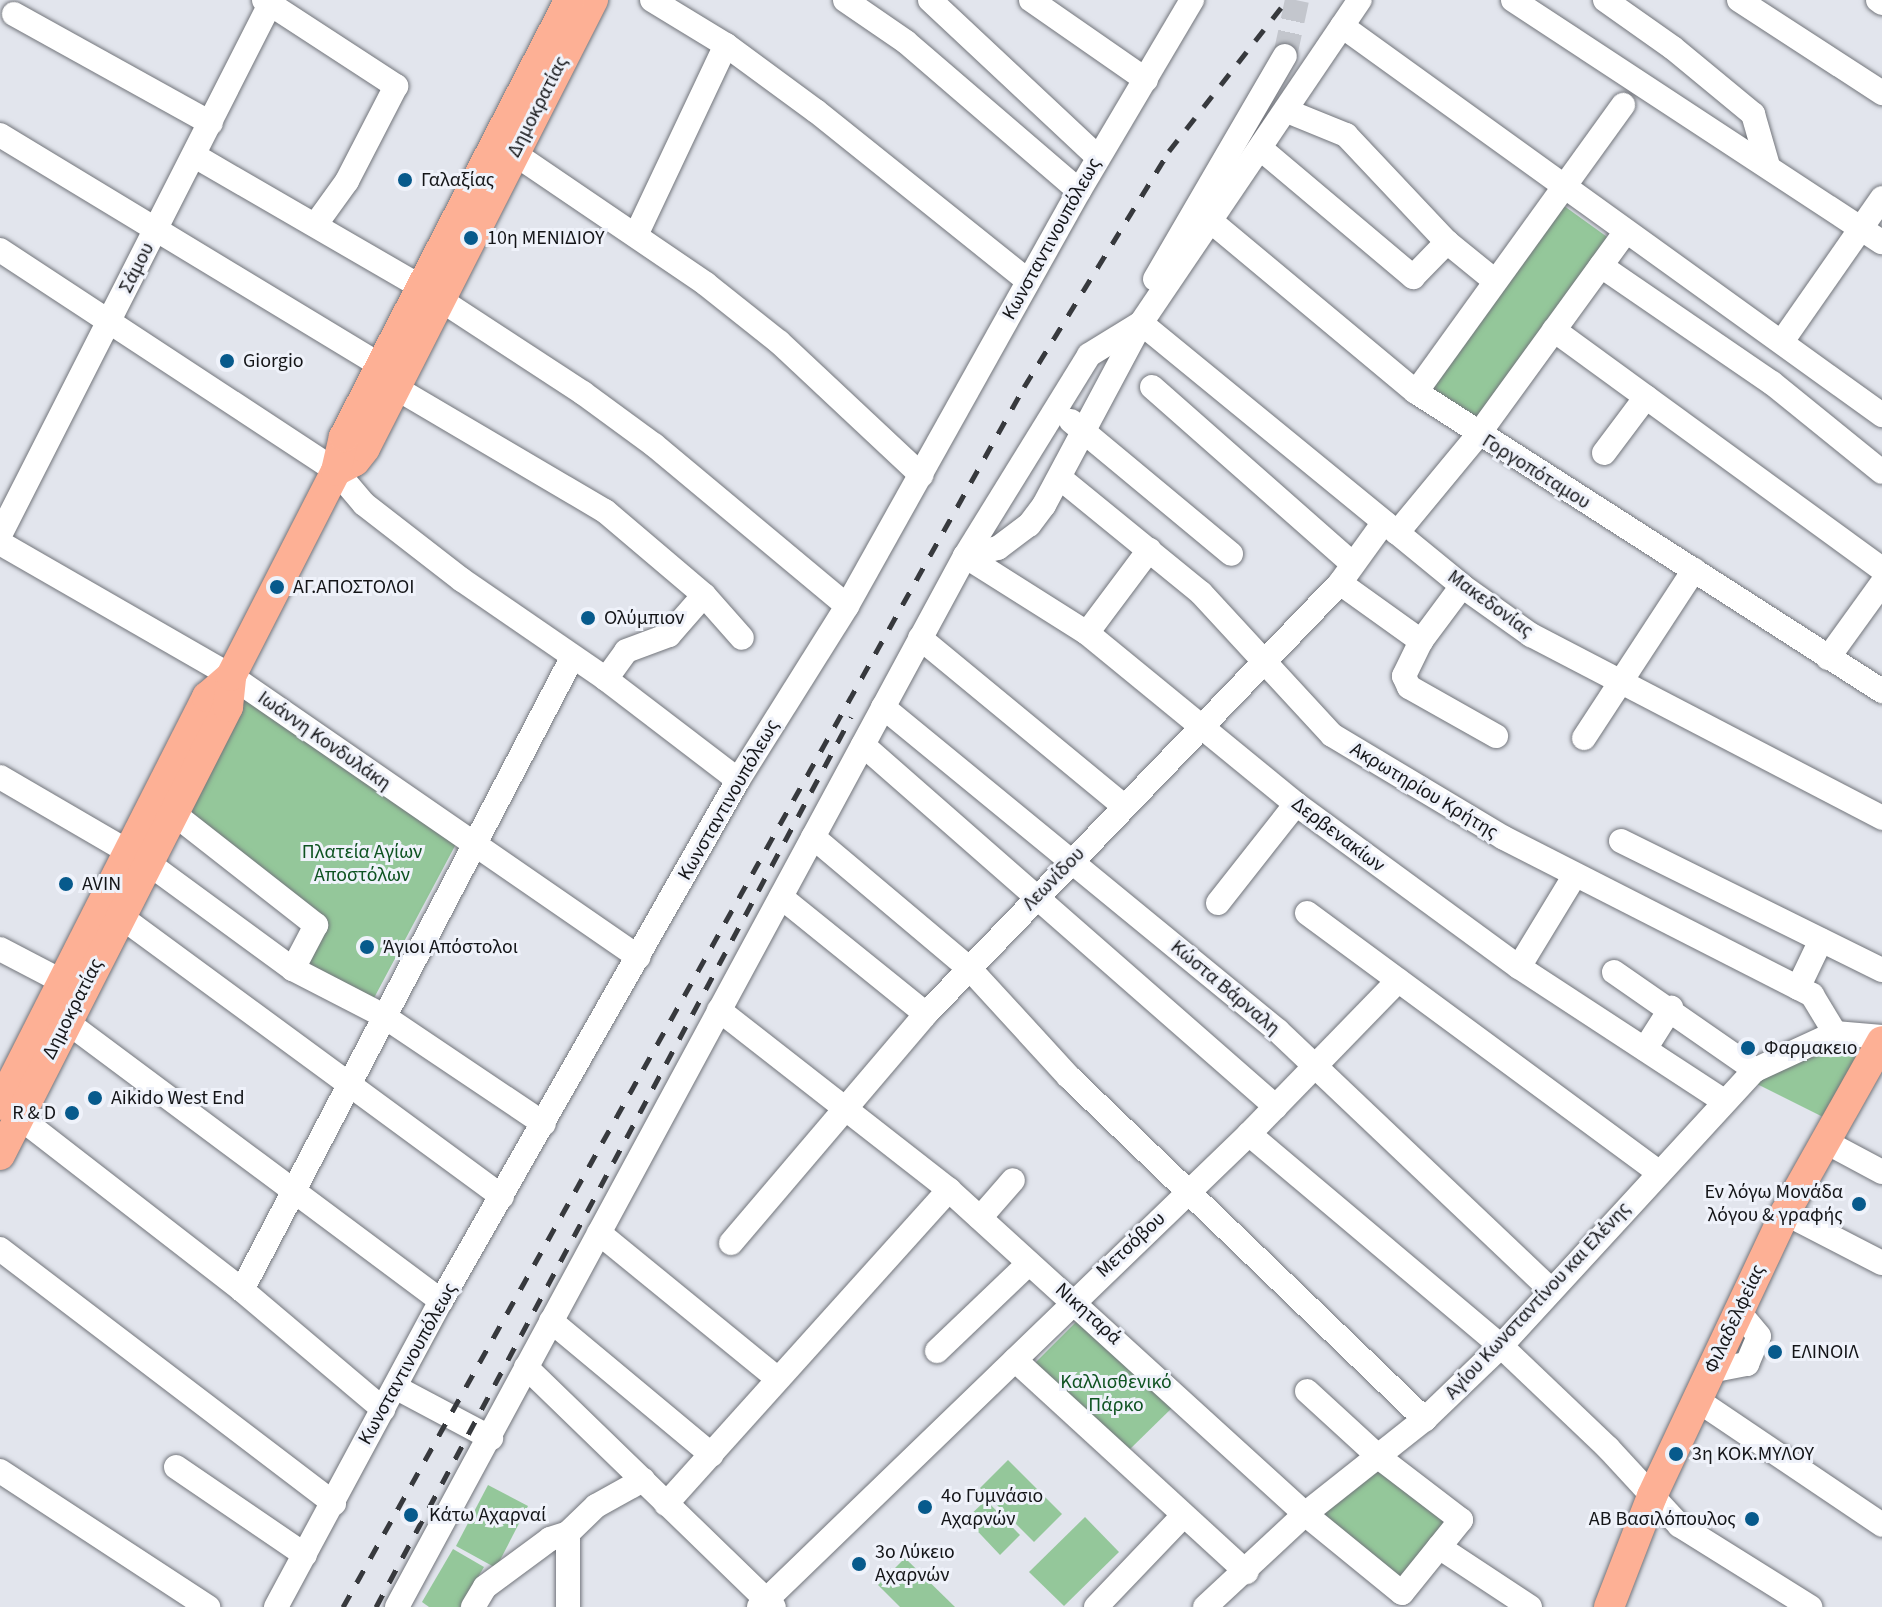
<!DOCTYPE html>
<html>
<head>
<meta charset="utf-8">
<style>
	body { margin:0 }
	#map { position:relative; width:1882px; height:1607px; overflow:hidden; background:#e2e5ed; font-family:"Source Sans 3",sans-serif }
	div>[style] { position:absolute }
	[style*='--x'] { left:calc(var(--x)*1px); top:calc(var(--y)*1px); width:calc(var(--w)*1px); rotate:calc(var(--a)*1deg) }
	.green>* { inset:0; background:#94c79a }
	.minor-tunnel>* { height:24px; margin-top:-12px; transform-origin:0; background:repeating-linear-gradient(90deg,#c3c6cd 0 24px,transparent 0 36px) }
	.roads { filter:drop-shadow(0 0 2px #72757b) drop-shadow(0 0 2px #72757b) }
	.minor>* { height:24px; margin:-12px; padding:0 12px; transform-origin:12px; border-radius:12px; background:#fff }
	.major>* { height:30px; margin:-15px; padding:0 15px; transform-origin:15px; border-radius:15px; background:#fdb095 }
	.rail>* { height:5px; margin-top:-2.5px; transform-origin:0; background:repeating-linear-gradient(90deg,#37393d 0 14px,transparent 0 28px) }
	.dots>* { width:22px; height:22px; translate:-50% -50%; box-sizing:border-box; border:4px solid #eff2fa; border-radius:50% }
	span { translate:-50% -50%; white-space:nowrap; text-align:center; line-height:1.15; -webkit-text-stroke:6px #eff2fa; paint-order:stroke }
	.street-label { font-size:20px; color:#141518 }
	.poi-label { font-size:20px; color:#141518 }
	.left { translate:0 -50%; text-align:left }
	.right { translate:-100% -50%; text-align:right }
	.park-label { font-size:20px; color:#0e5321 }
</style>
</head>
<body>
<div id="map">
	<div class="green">
		<div style="clip-path:polygon(1560px 203px,1610px 239px,1476px 426px,1426px 390px)"></div>
		<div style="clip-path:polygon(245px 698px,456px 844px,374px 998px,305px 962px,329px 925px,186px 814px)"></div>
		<div style="clip-path:polygon(1838px 1038px,1873px 1041px,1829px 1120px,1753px 1082px)"></div>
		<div style="clip-path:polygon(1082px 1316px,1176px 1404px,1127px 1452px,1033px 1365px)"></div>
		<div style="clip-path:polygon(1008px 1460px,1062px 1514px,1034px 1542px,980px 1488px)"></div>
		<div style="clip-path:polygon(1380px 1466px,1449px 1518px,1393px 1591px,1310px 1525px)"></div>
		<div style="clip-path:polygon(488px 1485px,528px 1506px,496px 1568px,456px 1546px)"></div>
		<div style="clip-path:polygon(986px 1500px,1020px 1535px,1000px 1555px,966px 1519px)"></div>
		<div style="clip-path:polygon(1085px 1517px,1119px 1552px,1064px 1606px,1029px 1572px)"></div>
		<div style="clip-path:polygon(453px 1549px,484px 1567px,460px 1607px,429px 1607px,422px 1602px)"></div>
		<div style="clip-path:polygon(905px 1558px,955px 1607px,900px 1607px,878px 1585px)"></div>
	</div>
	<div class="minor-tunnel">
		<div style="--x:1285;--y:56;--w:57;--a:-77.9"></div>
	</div>
	<div class="roads">
		<div class="minor">
			<div style="--x:264;--y:0;--w:158;--a:33.1"></div>
			<div style="--x:396;--y:86;--w:107;--a:117.3"></div>
			<div style="--x:347;--y:181;--w:53;--a:125.8"></div>
			<div style="--x:652;--y:0;--w:87;--a:31.3"></div>
			<div style="--x:726;--y:45;--w:112;--a:36.3"></div>
			<div style="--x:816;--y:111;--w:272;--a:38.7"></div>
			<div style="--x:845;--y:0;--w:74;--a:34.5"></div>
			<div style="--x:906;--y:42;--w:228;--a:40.7"></div>
			<div style="--x:930;--y:0;--w:230;--a:43.1"></div>
			<div style="--x:1031;--y:0;--w:140;--a:34.8"></div>
			<div style="--x:1513;--y:0;--w:441;--a:33.3"></div>
			<div style="--x:1605;--y:0;--w:83;--a:35.2"></div>
			<div style="--x:1673;--y:48;--w:104;--a:39.5"></div>
			<div style="--x:1753;--y:114;--w:54;--a:73.9"></div>
			<div style="--x:1739;--y:0;--w:171;--a:33"></div>
			<div style="--x:1878;--y:0;--w:5;--a:37"></div>
			<div style="--x:14;--y:14;--w:225;--a:29"></div>
			<div style="--x:1342;--y:26;--w:666;--a:35.77"></div>
			<div style="--x:1287;--y:111;--w:64;--a:22.1"></div>
			<div style="--x:1346;--y:135;--w:147;--a:46.7"></div>
			<div style="--x:1447;--y:242;--w:62;--a:39.1"></div>
			<div style="--x:0;--y:135;--w:446;--a:31.2"></div>
			<div style="--x:1261;--y:149;--w:199;--a:40.1"></div>
			<div style="--x:1413;--y:277;--w:49;--a:-45.8"></div>
			<div style="--x:515;--y:154;--w:231;--a:34.2"></div>
			<div style="--x:706;--y:284;--w:93;--a:38.5"></div>
			<div style="--x:779;--y:342;--w:195;--a:43.1"></div>
			<div style="--x:195;--y:156;--w:261;--a:30.1"></div>
			<div style="--x:421;--y:287;--w:194;--a:33.2"></div>
			<div style="--x:583;--y:393;--w:88;--a:36.2"></div>
			<div style="--x:654;--y:445;--w:251;--a:39.8"></div>
			<div style="--x:1213;--y:223;--w:264;--a:39.8"></div>
			<div style="--x:1416;--y:392;--w:554;--a:32.69"></div>
			<div style="--x:637;--y:233;--w:208;--a:-64.7"></div>
			<div style="--x:0;--y:250;--w:402;--a:33.3"></div>
			<div style="--x:336;--y:471;--w:43;--a:49.7"></div>
			<div style="--x:364;--y:504;--w:124;--a:37.8"></div>
			<div style="--x:462;--y:580;--w:175;--a:34.5"></div>
			<div style="--x:606;--y:679;--w:166;--a:37.4"></div>
			<div style="--x:1601;--y:266;--w:207;--a:34.4"></div>
			<div style="--x:1772;--y:383;--w:141;--a:39"></div>
			<div style="--x:1155;--y:279;--w:258;--a:-59.8"></div>
			<div style="--x:1141;--y:323;--w:415;--a:39.3"></div>
			<div style="--x:1462;--y:586;--w:85;--a:35.4"></div>
			<div style="--x:1531;--y:635;--w:396;--a:27.5"></div>
			<div style="--x:1554;--y:330;--w:406;--a:36.1"></div>
			<div style="--x:1783;--y:340;--w:173;--a:-55.1"></div>
			<div style="--x:1152;--y:387;--w:268;--a:41.4"></div>
			<div style="--x:396;--y:388;--w:243;--a:30.5"></div>
			<div style="--x:605;--y:511;--w:130;--a:40.3"></div>
			<div style="--x:704;--y:595;--w:57;--a:48.5"></div>
			<div style="--x:1416;--y:392;--w:354;--a:-54.2"></div>
			<div style="--x:1071;--y:421;--w:208;--a:39.7"></div>
			<div style="--x:1604;--y:453;--w:70;--a:-53.1"></div>
			<div style="--x:1060;--y:478;--w:182;--a:39.2"></div>
			<div style="--x:1201;--y:593;--w:193;--a:47.3"></div>
			<div style="--x:1332;--y:735;--w:200;--a:30.9"></div>
			<div style="--x:1504;--y:838;--w:346;--a:27"></div>
			<div style="--x:1812;--y:995;--w:44;--a:58.8"></div>
			<div style="--x:1397;--y:533;--w:127;--a:-50.4"></div>
			<div style="--x:1478;--y:435;--w:250;--a:-54"></div>
			<div style="--x:0;--y:535;--w:600;--a:-63.05"></div>
			<div style="--x:0;--y:543;--w:267;--a:29.9"></div>
			<div style="--x:231;--y:676;--w:495;--a:34.6"></div>
			<div style="--x:965;--y:556;--w:144;--a:32.3"></div>
			<div style="--x:1087;--y:633;--w:270;--a:39.3"></div>
			<div style="--x:1296;--y:804;--w:276;--a:36.2"></div>
			<div style="--x:1519;--y:967;--w:243;--a:33.2"></div>
			<div style="--x:965;--y:556;--w:34;--a:-14"></div>
			<div style="--x:998;--y:548;--w:39;--a:-37"></div>
			<div style="--x:1029;--y:525;--w:25;--a:-53"></div>
			<div style="--x:1044;--y:505;--w:206;--a:-61.9"></div>
			<div style="--x:1141;--y:323;--w:390;--a:-55.9"></div>
			<div style="--x:1340;--y:583;--w:100;--a:35.6"></div>
			<div style="--x:1462;--y:586;--w:69;--a:126.7"></div>
			<div style="--x:1421;--y:641;--w:39;--a:116"></div>
			<div style="--x:1404;--y:676;--w:12;--a:66"></div>
			<div style="--x:1409;--y:687;--w:100;--a:29.4"></div>
			<div style="--x:1087;--y:633;--w:104;--a:-53.2"></div>
			<div style="--x:920;--y:638;--w:264;--a:39.5"></div>
			<div style="--x:1828;--y:658;--w:92;--a:-54.2"></div>
			<div style="--x:606;--y:679;--w:34;--a:-54"></div>
			<div style="--x:626;--y:651;--w:46;--a:-20.4"></div>
			<div style="--x:669;--y:635;--w:53;--a:-48.8"></div>
			<div style="--x:883;--y:707;--w:511;--a:39.36"></div>
			<div style="--x:1278;--y:1031;--w:373;--a:43.5"></div>
			<div style="--x:1584;--y:738;--w:201;--a:-56.8"></div>
			<div style="--x:863;--y:745;--w:549;--a:41.23"></div>
			<div style="--x:0;--y:777;--w:171;--a:30.2"></div>
			<div style="--x:148;--y:863;--w:180;--a:36.2"></div>
			<div style="--x:293;--y:969;--w:100;--a:27.3"></div>
			<div style="--x:382;--y:1015;--w:195;--a:33.9"></div>
			<div style="--x:173;--y:813;--w:182;--a:38.1"></div>
			<div style="--x:316;--y:925;--w:50;--a:117.6"></div>
			<div style="--x:813;--y:837;--w:205;--a:40.1"></div>
			<div style="--x:970;--y:969;--w:147;--a:47.5"></div>
			<div style="--x:1069;--y:1077;--w:494;--a:43.9"></div>
			<div style="--x:1621;--y:841;--w:291;--a:26.3"></div>
			<div style="--x:781;--y:897;--w:186;--a:38.9"></div>
			<div style="--x:1218;--y:903;--w:126;--a:-51.8"></div>
			<div style="--x:1307;--y:913;--w:436;--a:36.4"></div>
			<div style="--x:120;--y:916;--w:474;--a:36.3"></div>
			<div style="--x:0;--y:949;--w:71;--a:27.6"></div>
			<div style="--x:1519;--y:967;--w:108;--a:-58.7"></div>
			<div style="--x:1614;--y:972;--w:172;--a:34.8"></div>
			<div style="--x:1798;--y:988;--w:53;--a:-64.4"></div>
			<div style="--x:719;--y:1010;--w:292;--a:38"></div>
			<div style="--x:949;--y:1190;--w:481;--a:42.3"></div>
			<div style="--x:1305;--y:1514;--w:125;--a:39.2"></div>
			<div style="--x:1402;--y:1593;--w:94;--a:-51.1"></div>
			<div style="--x:1461;--y:1520;--w:102;--a:-142.6"></div>
			<div style="--x:1380;--y:1458;--w:99;--a:-137.5"></div>
			<div style="--x:67;--y:1022;--w:467;--a:36.7"></div>
			<div style="--x:1645;--y:1049;--w:49;--a:-57.6"></div>
			<div style="--x:19;--y:1117;--w:282;--a:37.8"></div>
			<div style="--x:242;--y:1290;--w:185;--a:40.2"></div>
			<div style="--x:1249;--y:1134;--w:329;--a:40.1"></div>
			<div style="--x:1501;--y:1346;--w:148;--a:43.6"></div>
			<div style="--x:1608;--y:1448;--w:105;--a:47.3"></div>
			<div style="--x:1679;--y:1525;--w:155;--a:32"></div>
			<div style="--x:1824;--y:1141;--w:66;--a:28.1"></div>
			<div style="--x:1785;--y:1213;--w:109;--a:27.3"></div>
			<div style="--x:980;--y:1218;--w:50;--a:-49"></div>
			<div style="--x:599;--y:1233;--w:230;--a:39.2"></div>
			<div style="--x:731;--y:1243;--w:301;--a:-49.6"></div>
			<div style="--x:926;--y:1014;--w:598;--a:-46.15"></div>
			<div style="--x:1340;--y:583;--w:75;--a:-54.2"></div>
			<div style="--x:0;--y:1249;--w:420;--a:37.3"></div>
			<div style="--x:242;--y:1290;--w:713;--a:-62.43"></div>
			<div style="--x:551;--y:1321;--w:209;--a:39.8"></div>
			<div style="--x:937;--y:1351;--w:127;--a:-43.7"></div>
			<div style="--x:1015;--y:1360;--w:314;--a:42.5"></div>
			<div style="--x:526;--y:1367;--w:345;--a:44.1"></div>
			<div style="--x:1710;--y:1371;--w:38;--a:-11"></div>
			<div style="--x:1747;--y:1364;--w:30;--a:-67"></div>
			<div style="--x:1759;--y:1336;--w:33;--a:-130"></div>
			<div style="--x:395;--y:1387;--w:109;--a:28"></div>
			<div style="--x:1697;--y:1400;--w:223;--a:34"></div>
			<div style="--x:176;--y:1467;--w:156;--a:34.3"></div>
			<div style="--x:0;--y:1471;--w:249;--a:33.2"></div>
			<div style="--x:666;--y:1504;--w:423;--a:-48"></div>
			<div style="--x:1439;--y:1547;--w:109;--a:33.4"></div>
			<div style="--x:276;--y:1607;--w:348;--a:-61.7"></div>
			<div style="--x:441;--y:1301;--w:600;--a:-60.31"></div>
			<div style="--x:738;--y:780;--w:205;--a:-57.9"></div>
			<div style="--x:847;--y:606;--w:475;--a:-60.8"></div>
			<div style="--x:1079;--y:191;--w:222;--a:-59.4"></div>
			<div style="--x:397;--y:1607;--w:1195;--a:-61.61"></div>
			<div style="--x:965;--y:556;--w:236;--a:-58.3"></div>
			<div style="--x:1089;--y:355;--w:61;--a:-31.6"></div>
			<div style="--x:473;--y:1607;--w:23;--a:-59"></div>
			<div style="--x:485;--y:1587;--w:81;--a:-36.4"></div>
			<div style="--x:550;--y:1539;--w:19;--a:-18"></div>
			<div style="--x:568;--y:1607;--w:74;--a:-90"></div>
			<div style="--x:568;--y:1533;--w:39;--a:-44"></div>
			<div style="--x:596;--y:1506;--w:54;--a:-29"></div>
			<div style="--x:759;--y:1607;--w:681;--a:-43.99"></div>
			<div style="--x:1249;--y:1134;--w:214;--a:-45.8"></div>
			<div style="--x:1096;--y:1607;--w:126;--a:-46.3"></div>
			<div style="--x:1205;--y:1607;--w:137;--a:-42.9"></div>
			<div style="--x:1305;--y:1514;--w:153;--a:-38.4"></div>
			<div style="--x:1425;--y:1419;--w:105;--a:-43.8"></div>
			<div style="--x:1501;--y:1346;--w:375;--a:-47.4"></div>
			<div style="--x:1755;--y:1070;--w:88;--a:-24.8"></div>
			<div style="--x:1835;--y:1033;--w:47;--a:4.9"></div>
		</div>
		<div class="major">
			<div style="--x:336;--y:471;--w:21;--a:-28"></div>
			<div style="--x:355;--y:461;--w:16;--a:-52"></div>
			<div style="--x:365;--y:448;--w:503;--a:-63.03"></div>
			<div style="--x:0;--y:1105;--w:458;--a:-63.1"></div>
			<div style="--x:207;--y:697;--w:32;--a:-41"></div>
			<div style="--x:0;--y:1155;--w:503;--a:-63.03"></div>
			<div style="--x:228;--y:707;--w:31;--a:-84"></div>
			<div style="--x:231;--y:676;--w:230;--a:-62.9"></div>
			<div style="--x:336;--y:471;--w:35;--a:-77"></div>
			<div style="--x:344;--y:437;--w:492;--a:-62.7"></div>
			<div style="--x:1609;--y:1607;--w:119;--a:-68.8"></div>
			<div style="--x:1652;--y:1496;--w:313;--a:-64.8"></div>
			<div style="--x:1785;--y:1213;--w:197;--a:-60.6"></div>
		</div>
	</div>
	<div class="rail">
		<div style="--x:343;--y:1607;--w:1397;--a:-60.83"></div>
		<div style="--x:1024;--y:387;--w:277;--a:-58.4"></div>
		<div style="--x:1169;--y:151;--w:192;--a:-52"></div>
		<div style="--x:376;--y:1607;--w:1009;--a:-61.91"></div>
	</div>
	<div class="dots">
		<div style="left:405px;top:180px;background:#075a8c"></div>
		<div style="left:471px;top:238px;background:#075a8c"></div>
		<div style="left:227px;top:361px;background:#075a8c"></div>
		<div style="left:277px;top:587px;background:#075a8c"></div>
		<div style="left:588px;top:618px;background:#075a8c"></div>
		<div style="left:66px;top:884px;background:#075a8c"></div>
		<div style="left:367px;top:947px;background:#075a8c"></div>
		<div style="left:1748px;top:1048px;background:#075a8c"></div>
		<div style="left:95px;top:1098px;background:#075a8c"></div>
		<div style="left:72px;top:1113px;background:#075a8c"></div>
		<div style="left:1859px;top:1204px;background:#075a8c"></div>
		<div style="left:1775px;top:1352px;background:#075a8c"></div>
		<div style="left:1676px;top:1454px;background:#075a8c"></div>
		<div style="left:925px;top:1507px;background:#075a8c"></div>
		<div style="left:411px;top:1515px;background:#075a8c"></div>
		<div style="left:1752px;top:1519px;background:#075a8c"></div>
		<div style="left:859px;top:1564px;background:#075a8c"></div>
	</div>
	<div class="street-label">
		<span style="left:538px;top:107px;rotate:-63deg">Δημοκρατίας</span>
		<span style="left:1052px;top:239px;rotate:-61deg">Κωνσταντινουπόλεως</span>
		<span style="left:137px;top:268px;rotate:-63deg">Σάμου</span>
		<span style="left:1536px;top:472px;rotate:32deg">Γοργοπόταμου</span>
		<span style="left:1490px;top:604px;rotate:36deg">Μακεδονίας</span>
		<span style="left:324px;top:741px;rotate:35deg">Ιωάννη Κονδυλάκη</span>
		<span style="left:1424px;top:791px;rotate:31deg">Ακρωτηρίου Κρήτης</span>
		<span style="left:729px;top:800px;rotate:-60deg">Κωνσταντινουπόλεως</span>
		<span style="left:1338px;top:835px;rotate:37deg">Δερβενακίων</span>
		<span style="left:1054px;top:879px;rotate:-46deg">Λεωνίδου</span>
		<span style="left:1225px;top:988px;rotate:40deg">Κώστα Βάρναλη</span>
		<span style="left:73px;top:1009px;rotate:-63deg">Δημοκρατίας</span>
		<span style="left:1131px;top:1245px;rotate:-43deg">Μετσόβου</span>
		<span style="left:1538px;top:1301px;rotate:-47deg">Αγίου Κωνσταντίνου και Ελένης</span>
		<span style="left:1088px;top:1314px;rotate:42deg">Νικηταρά</span>
		<span style="left:1735px;top:1319px;rotate:-65deg">Φιλαδελφείας</span>
		<span style="left:408px;top:1364px;rotate:-61deg">Κωνσταντινουπόλεως</span>
	</div>
	<div class="poi-label">
		<span class="left" style="left:421px;top:180px">Γαλαξίας</span>
		<span class="left" style="left:487px;top:238px">10η ΜΕΝΙΔΙΟΥ</span>
		<span class="left" style="left:243px;top:361px">Giorgio</span>
		<span class="left" style="left:293px;top:587px">ΑΓ.ΑΠΟΣΤΟΛΟΙ</span>
		<span class="left" style="left:604px;top:618px">Ολύμπιον</span>
		<span class="left" style="left:82px;top:884px">AVIN</span>
		<span class="left" style="left:383px;top:947px">Άγιοι Απόστολοι</span>
		<span class="left" style="left:1764px;top:1048px">Φαρμακειο</span>
		<span class="left" style="left:111px;top:1098px">Aikido West End</span>
		<span class="right" style="left:56px;top:1113px">R &amp; D</span>
		<span class="right" style="left:1843px;top:1204px">Εν λόγω Μονάδα<br>λόγου &amp; γραφής</span>
		<span class="left" style="left:1791px;top:1352px">ΕΛΙΝΟΙΛ</span>
		<span class="left" style="left:1692px;top:1454px">3η ΚΟΚ.ΜΥΛΟΥ</span>
		<span class="left" style="left:941px;top:1508px">4ο Γυμνάσιο<br>Αχαρνών</span>
		<span class="left" style="left:429px;top:1515px">Κάτω Αχαρναί</span>
		<span class="right" style="left:1736px;top:1519px">ΑΒ Βασιλόπουλος</span>
		<span class="left" style="left:875px;top:1564px">3ο Λύκειο<br>Αχαρνών</span>
	</div>
	<div class="park-label">
		<span style="left:362px;top:864px">Πλατεία Αγίων<br>Αποστόλων</span>
		<span style="left:1116px;top:1394px">Καλλισθενικό<br>Πάρκο</span>
	</div>
</div>
</body>
</html>
